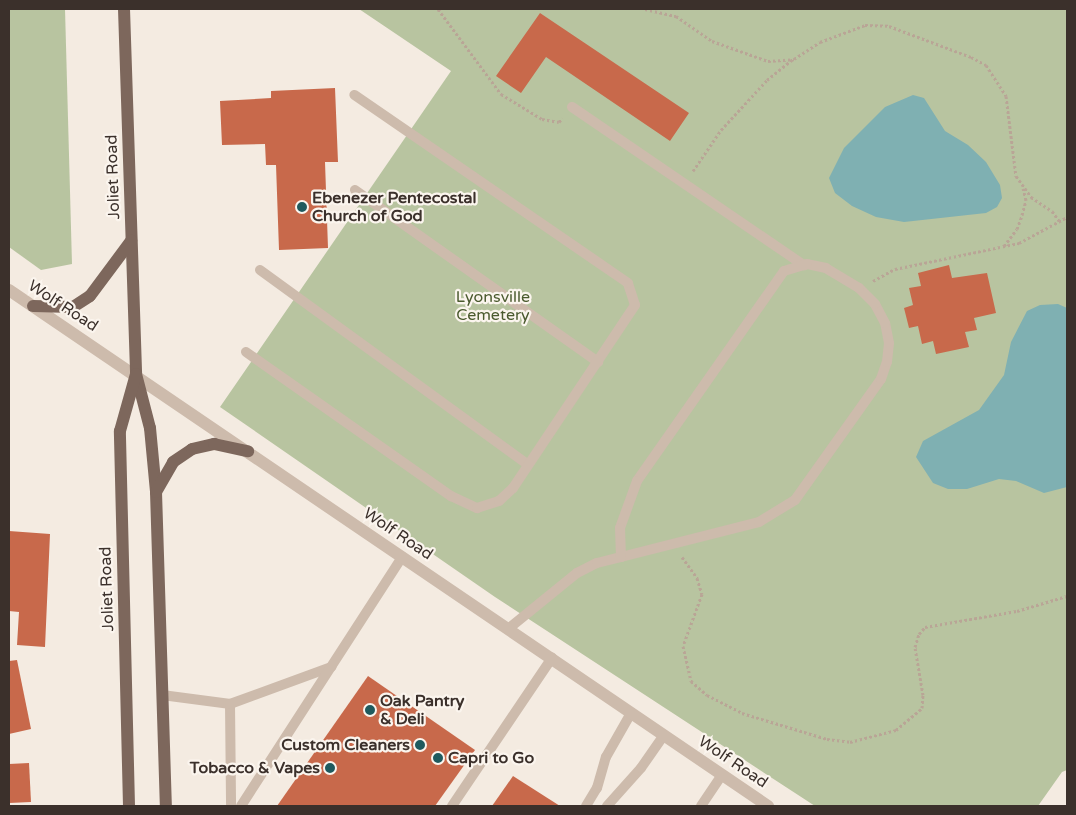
<!DOCTYPE html>
<html>
<head>
<meta charset="utf-8">
<style>
	body { margin:0 }
	#map { position:relative; width:1076px; height:815px; overflow:hidden; background:#f4ebe1; font-family:"Varela Round",sans-serif }
	div>[style] { position:absolute }
	[style*='--x'] { left:calc(var(--x)*1px); top:calc(var(--y)*1px); width:calc(var(--w)*1px); rotate:calc(var(--a)*1deg) }
	.green>* { inset:0; background:#b8c4a0 }
	.water>* { inset:0; background:#7fb0b2 }
	.building>* { inset:0; background:#c8694b }
	.path>* { height:3px; margin-top:-1.5px; transform-origin:0; background:repeating-linear-gradient(90deg,#b9a596 0 2.5px,transparent 0 5px) }
	.service>* { height:10px; margin:-5px; padding:0 5px; transform-origin:5px; border-radius:5px; background:#cdbbac }
	.tertiary>* { height:12px; margin:-6px; padding:0 6px; transform-origin:6px; border-radius:6px; background:#cdbbac }
	.primary>* { height:12px; margin:-6px; padding:0 6px; transform-origin:6px; border-radius:6px; background:#7d675c }
	.dots>* { width:14px; height:14px; translate:-50% -50%; box-sizing:border-box; border:2px solid #fbf5ee; border-radius:50% }
	span { translate:-50% -50%; white-space:nowrap; text-align:center; line-height:1.15; -webkit-text-stroke:4.5px #fbf5ee; paint-order:stroke }
	.street-label { font-size:16px; color:#3b302b }
	.poi-label { font-size:16px; color:#3b302b; font-weight:700 }
	.left { translate:0 -50%; text-align:left }
	.right { translate:-100% -50%; text-align:right }
	.park-label { font-size:16px; color:#4a5a2e }
	.frame { position:absolute; inset:0; border:10px solid #3b302b; pointer-events:none }
</style>
</head>
<body>
<div id="map">
	<div class="green">
		<div style="clip-path:polygon(9px 9px,65px 9px,72px 264px,41px 270px,9px 247px)"></div>
		<div style="clip-path:polygon(359px 9px,1067px 9px,1067px 770px,1062px 772px,1038px 806px,815px 806px,495px 597px,220px 407px,451px 71px)"></div>
	</div>
	<div class="water">
		<div style="clip-path:polygon(913px 95px,924px 98px,945px 131px,968px 145px,986px 162px,1000px 185px,1002px 198px,997px 207px,986px 213px,904px 222px,876px 217px,852px 206px,835px 193px,829px 178px,844px 148px,885px 107px)"></div>
		<div style="clip-path:polygon(1058px 304px,1067px 308px,1067px 487px,1044px 493px,1016px 481px,999px 479px,967px 489px,948px 489px,933px 483px,916px 457px,923px 441px,979px 410px,1004px 375px,1011px 342px,1027px 311px,1040px 305px)"></div>
	</div>
	<div class="building">
		<div style="clip-path:polygon(540px 13px,689px 113px,670px 141px,546px 57px,521px 93px,496px 76px)"></div>
		<div style="clip-path:polygon(335px 88px,338px 162px,325px 162px,328px 248px,279px 250px,276px 165px,266px 165px,265px 144px,222px 145px,220px 101px,271px 98px,271px 91px)"></div>
		<div style="clip-path:polygon(949px 265px,952px 278px,987px 273px,996px 313px,974px 318px,977px 330px,965px 332px,969px 347px,936px 354px,933px 341px,922px 344px,918px 326px,909px 328px,904px 308px,913px 305px,909px 288px,921px 286px,918px 273px)"></div>
		<div style="clip-path:polygon(9px 531px,50px 534px,45px 647px,17px 645px,19px 612px,9px 611px)"></div>
		<div style="clip-path:polygon(17px 660px,31px 729px,9px 734px,9px 661px)"></div>
		<div style="clip-path:polygon(368px 676px,475px 750px,435px 806px,277px 806px)"></div>
		<div style="clip-path:polygon(29px 763px,31px 802px,9px 803px,9px 764px)"></div>
		<div style="clip-path:polygon(513px 776px,560px 806px,492px 806px)"></div>
	</div>
	<div class="path">
		<div style="--x:438;--y:9;--w:106;--a:53.5"></div>
		<div style="--x:501;--y:94;--w:48;--a:31.4"></div>
		<div style="--x:542;--y:119;--w:17;--a:10"></div>
		<div style="--x:559;--y:122;--w:5;--a:-53"></div>
		<div style="--x:645;--y:9;--w:32;--a:13"></div>
		<div style="--x:676;--y:16;--w:44;--a:34.8"></div>
		<div style="--x:712;--y:41;--w:59;--a:19.7"></div>
		<div style="--x:768;--y:61;--w:26;--a:-4"></div>
		<div style="--x:794;--y:59;--w:31;--a:-33"></div>
		<div style="--x:820;--y:42;--w:48;--a:-20.7"></div>
		<div style="--x:865;--y:25;--w:24;--a:2"></div>
		<div style="--x:889;--y:26;--w:88;--a:20.7"></div>
		<div style="--x:971;--y:57;--w:17;--a:28"></div>
		<div style="--x:986;--y:65;--w:37;--a:57"></div>
		<div style="--x:1006;--y:96;--w:81;--a:82.9"></div>
		<div style="--x:1016;--y:176;--w:26;--a:54"></div>
		<div style="--x:1031;--y:197;--w:25;--a:34"></div>
		<div style="--x:1052;--y:211;--w:14;--a:54"></div>
		<div style="--x:693;--y:171;--w:50;--a:-55.7"></div>
		<div style="--x:721;--y:130;--w:68;--a:-47.4"></div>
		<div style="--x:767;--y:80;--w:33;--a:-39"></div>
		<div style="--x:1004;--y:246;--w:21;--a:-53"></div>
		<div style="--x:1017;--y:229;--w:15;--a:-70"></div>
		<div style="--x:1022;--y:215;--w:16;--a:-75"></div>
		<div style="--x:1026;--y:200;--w:12;--a:-104"></div>
		<div style="--x:873;--y:281;--w:25;--a:-29"></div>
		<div style="--x:895;--y:269;--w:127;--a:-11.8"></div>
		<div style="--x:1019;--y:243;--w:55;--a:-28.4"></div>
		<div style="--x:682;--y:557;--w:26;--a:54"></div>
		<div style="--x:697;--y:578;--w:17;--a:73"></div>
		<div style="--x:702;--y:594;--w:55;--a:110.1"></div>
		<div style="--x:683;--y:646;--w:36;--a:77"></div>
		<div style="--x:691;--y:681;--w:21;--a:41"></div>
		<div style="--x:707;--y:695;--w:39;--a:27"></div>
		<div style="--x:742;--y:713;--w:89;--a:17"></div>
		<div style="--x:827;--y:739;--w:23;--a:7"></div>
		<div style="--x:850;--y:742;--w:48;--a:-14.6"></div>
		<div style="--x:896;--y:730;--w:34;--a:-40"></div>
		<div style="--x:922;--y:708;--w:13;--a:-86"></div>
		<div style="--x:923;--y:695;--w:49;--a:-99.5"></div>
		<div style="--x:915;--y:647;--w:14;--a:-73"></div>
		<div style="--x:919;--y:634;--w:9;--a:-49"></div>
		<div style="--x:925;--y:627;--w:93;--a:-9.9"></div>
		<div style="--x:1017;--y:611;--w:52;--a:-16.7"></div>
	</div>
	<div class="service">
		<div style="--x:572;--y:107;--w:281;--a:34.3"></div>
		<div style="--x:355;--y:190;--w:298;--a:35.3"></div>
		<div style="--x:260;--y:270;--w:331;--a:36"></div>
		<div style="--x:246;--y:352;--w:251;--a:35.1"></div>
		<div style="--x:451;--y:496;--w:29;--a:25"></div>
		<div style="--x:477;--y:508;--w:23;--a:-18"></div>
		<div style="--x:499;--y:501;--w:19;--a:-43"></div>
		<div style="--x:513;--y:488;--w:220;--a:-56.3"></div>
		<div style="--x:635;--y:305;--w:23;--a:-108"></div>
		<div style="--x:628;--y:283;--w:332;--a:-145.5"></div>
		<div style="--x:508;--y:629;--w:89;--a:-39.1"></div>
		<div style="--x:577;--y:573;--w:22;--a:-27"></div>
		<div style="--x:597;--y:563;--w:25;--a:-14"></div>
		<div style="--x:621;--y:557;--w:142;--a:-14.2"></div>
		<div style="--x:759;--y:522;--w:42;--a:-31.4"></div>
		<div style="--x:795;--y:500;--w:148;--a:-54.6"></div>
		<div style="--x:881;--y:379;--w:18;--a:-71"></div>
		<div style="--x:887;--y:362;--w:19;--a:-84"></div>
		<div style="--x:889;--y:343;--w:20;--a:-101"></div>
		<div style="--x:885;--y:323;--w:21;--a:-118"></div>
		<div style="--x:875;--y:304;--w:23;--a:-135"></div>
		<div style="--x:859;--y:288;--w:39;--a:-149"></div>
		<div style="--x:826;--y:268;--w:19;--a:-168"></div>
		<div style="--x:807;--y:264;--w:24;--a:163"></div>
		<div style="--x:784;--y:271;--w:256;--a:125"></div>
		<div style="--x:637;--y:481;--w:50;--a:109.9"></div>
		<div style="--x:620;--y:528;--w:29;--a:88"></div>
		<div style="--x:162;--y:695;--w:69;--a:7.5"></div>
		<div style="--x:230;--y:704;--w:102;--a:89.4"></div>
		<div style="--x:230;--y:704;--w:108;--a:-20.1"></div>
		<div style="--x:241;--y:806;--w:297;--a:-57.1"></div>
		<div style="--x:452;--y:806;--w:179;--a:-56"></div>
		<div style="--x:586;--y:806;--w:21;--a:-59"></div>
		<div style="--x:597;--y:788;--w:32;--a:-74"></div>
		<div style="--x:606;--y:757;--w:51;--a:-60.4"></div>
		<div style="--x:607;--y:806;--w:51;--a:-48.2"></div>
		<div style="--x:641;--y:768;--w:40;--a:-55.1"></div>
		<div style="--x:701;--y:806;--w:37;--a:-56"></div>
	</div>
	<div class="tertiary">
		<div style="--x:9;--y:290;--w:918;--a:34.21"></div>
	</div>
	<div class="primary">
		<div style="--x:124;--y:9;--w:365;--a:88.1"></div>
		<div style="--x:136;--y:374;--w:56;--a:75.5"></div>
		<div style="--x:150;--y:428;--w:64;--a:84.6"></div>
		<div style="--x:156;--y:492;--w:314;--a:88.2"></div>
		<div style="--x:33;--y:306;--w:40;--a:1.4"></div>
		<div style="--x:73;--y:307;--w:20;--a:-33"></div>
		<div style="--x:90;--y:296;--w:69;--a:-53.3"></div>
		<div style="--x:156;--y:492;--w:34;--a:-60"></div>
		<div style="--x:173;--y:462;--w:23;--a:-34"></div>
		<div style="--x:192;--y:449;--w:23;--a:-13"></div>
		<div style="--x:214;--y:444;--w:35;--a:12"></div>
		<div style="--x:129;--y:806;--w:375;--a:-91.4"></div>
		<div style="--x:120;--y:431;--w:59;--a:-74.3"></div>
	</div>
	<div class="dots">
		<div style="left:302px;top:207px;background:#1f5a5e"></div>
		<div style="left:370px;top:710px;background:#1f5a5e"></div>
		<div style="left:420px;top:745px;background:#1f5a5e"></div>
		<div style="left:438px;top:758px;background:#1f5a5e"></div>
		<div style="left:330px;top:768px;background:#1f5a5e"></div>
	</div>
	<div class="street-label">
		<span style="left:113px;top:177px;rotate:-92deg">Joliet Road</span>
		<span style="left:63px;top:306px;rotate:33deg">Wolf Road</span>
		<span style="left:398px;top:534px;rotate:34deg">Wolf Road</span>
		<span style="left:107px;top:589px;rotate:-92deg">Joliet Road</span>
		<span style="left:733px;top:762px;rotate:34deg">Wolf Road</span>
	</div>
	<div class="poi-label">
		<span class="left" style="left:312px;top:207px">Ebenezer Pentecostal<br>Church of God</span>
		<span class="left" style="left:380px;top:710px">Oak Pantry<br>&amp; Deli</span>
		<span class="right" style="left:410px;top:745px">Custom Cleaners</span>
		<span class="left" style="left:448px;top:758px">Capri to Go</span>
		<span class="right" style="left:320px;top:768px">Tobacco &amp; Vapes</span>
	</div>
	<div class="park-label">
		<span style="left:493px;top:306px">Lyonsville<br>Cemetery</span>
	</div>
	<div class="frame"></div>
</div>
</body>
</html>
